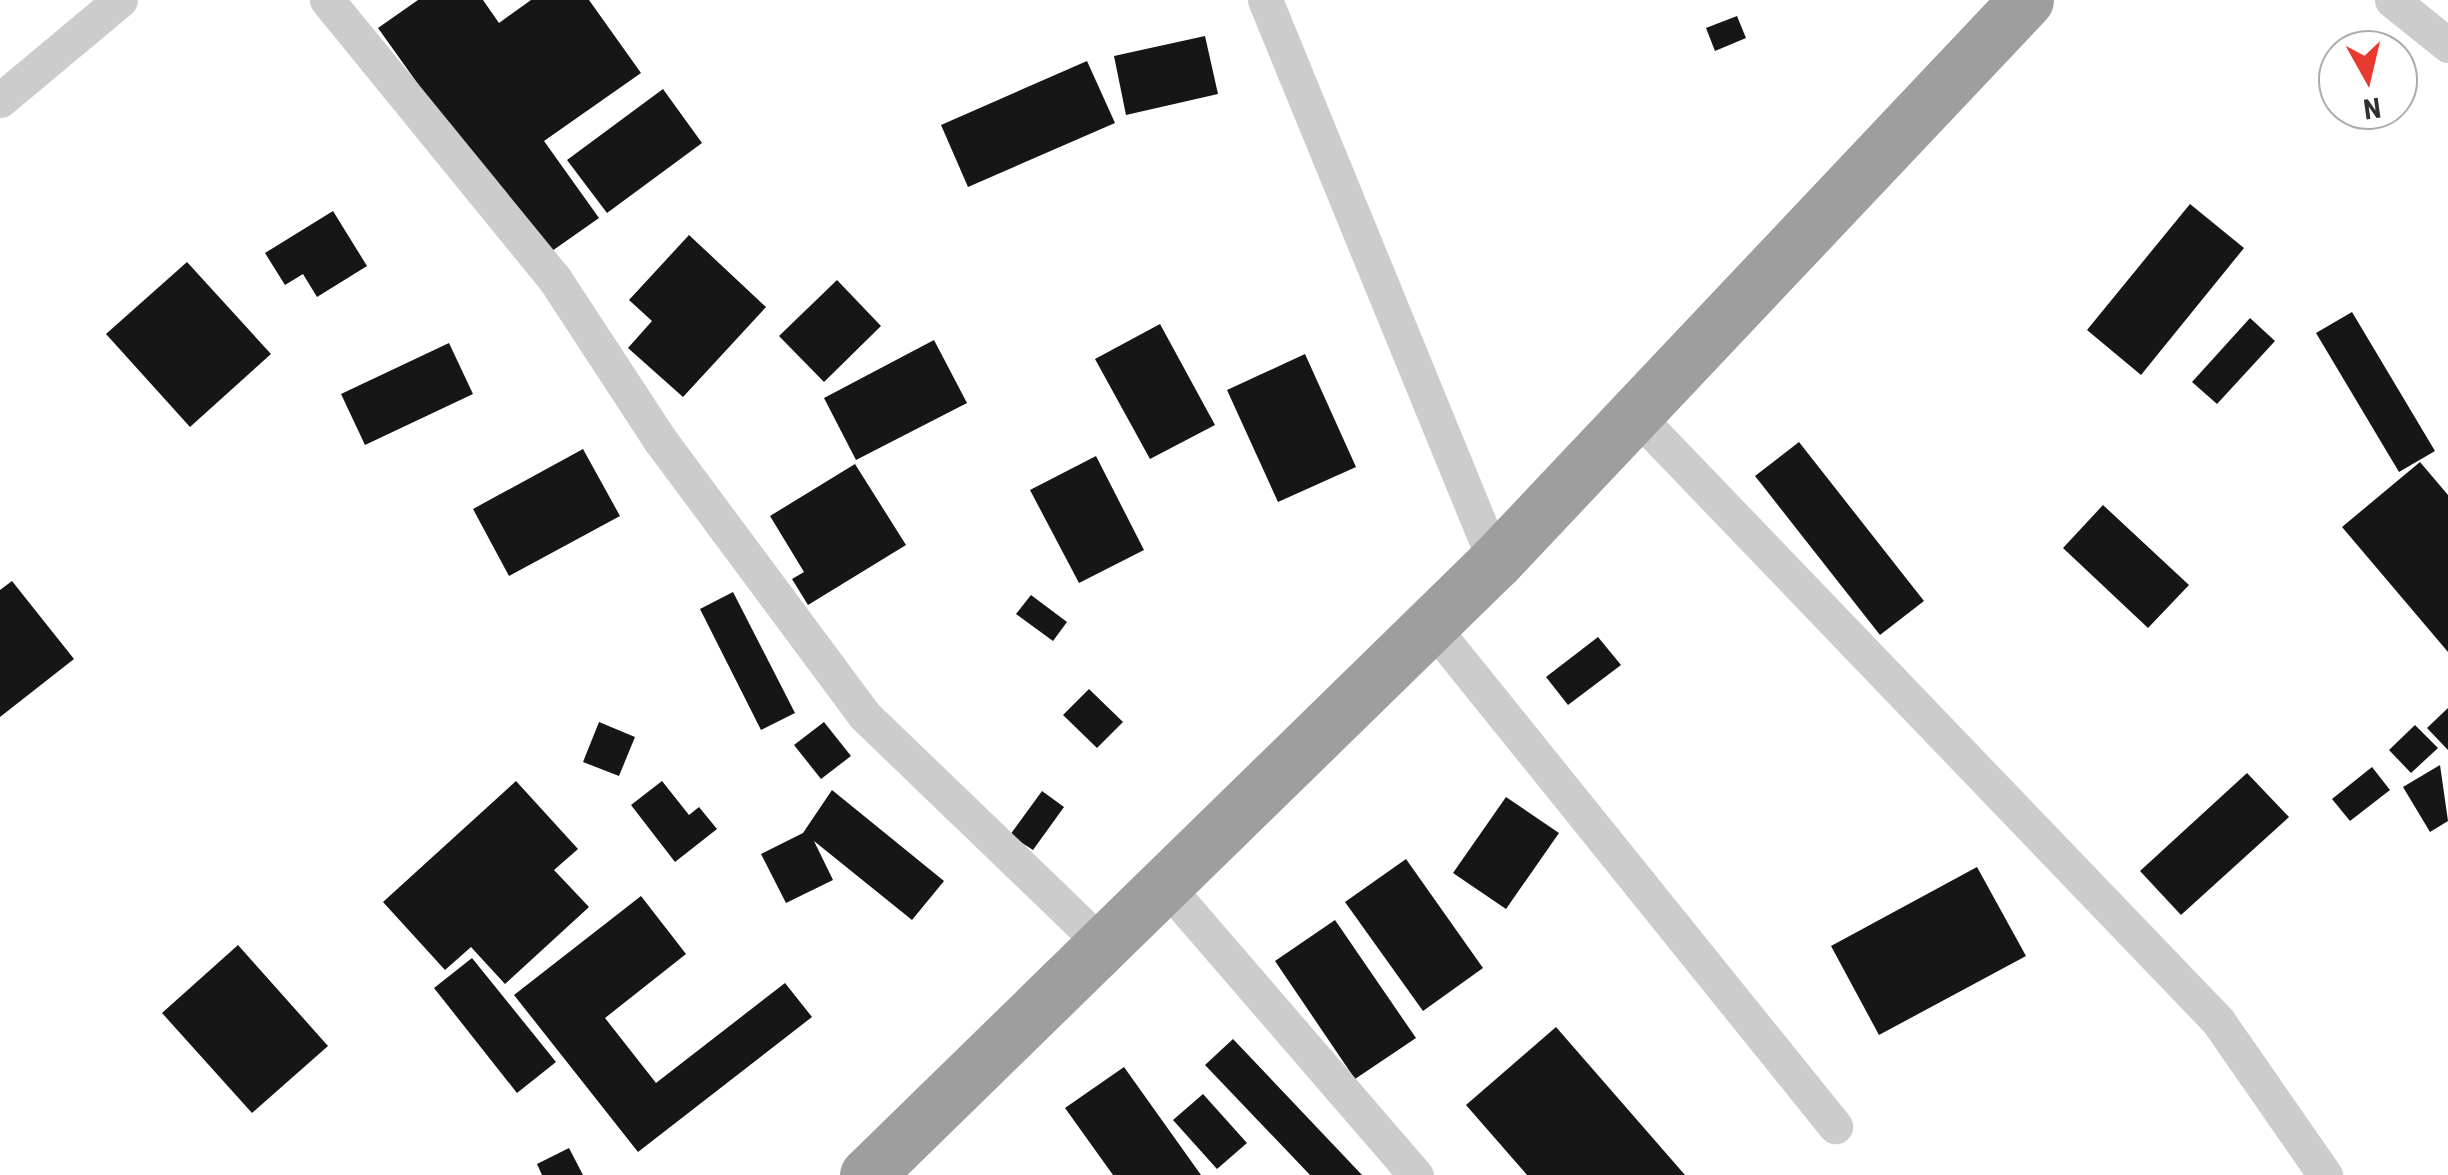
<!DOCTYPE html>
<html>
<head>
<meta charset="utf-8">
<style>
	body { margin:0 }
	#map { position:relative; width:2448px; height:1175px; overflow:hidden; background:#fff; font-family:"Roboto Condensed",sans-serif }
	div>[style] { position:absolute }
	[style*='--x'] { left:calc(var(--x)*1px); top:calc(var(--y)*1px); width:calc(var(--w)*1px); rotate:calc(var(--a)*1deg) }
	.building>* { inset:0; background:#161616 }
	.minor>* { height:35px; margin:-17.5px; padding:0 17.5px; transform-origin:17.5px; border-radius:17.5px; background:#ccc }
	.trunk>* { height:55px; margin:-27.5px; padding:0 27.5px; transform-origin:27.5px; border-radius:27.5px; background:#9e9e9e }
	span { translate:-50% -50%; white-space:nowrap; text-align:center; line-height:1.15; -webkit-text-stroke:10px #fff; paint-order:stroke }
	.north { position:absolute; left:2318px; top:30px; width:100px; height:100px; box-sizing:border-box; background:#fff; border:2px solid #acacac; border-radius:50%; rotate:172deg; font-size:28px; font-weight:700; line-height:40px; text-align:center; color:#2f2f2f }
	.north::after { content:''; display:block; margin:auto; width:35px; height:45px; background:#e93a2f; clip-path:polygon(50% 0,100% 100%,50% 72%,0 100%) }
</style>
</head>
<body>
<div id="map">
	<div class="building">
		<div style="clip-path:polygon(418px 0,483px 0,499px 23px,531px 0,589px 0,641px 73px,544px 141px,599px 218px,542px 258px,378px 28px)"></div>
		<div style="clip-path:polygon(1737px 16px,1746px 38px,1715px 51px,1706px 28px)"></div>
		<div style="clip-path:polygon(1205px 36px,1218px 94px,1126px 115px,1114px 56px)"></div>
		<div style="clip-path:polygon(1087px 61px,1115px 123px,968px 187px,941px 125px)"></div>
		<div style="clip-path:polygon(663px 89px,702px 143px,607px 213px,567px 160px)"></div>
		<div style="clip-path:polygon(2190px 204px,2244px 248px,2141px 375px,2087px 330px)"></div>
		<div style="clip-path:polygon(333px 211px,367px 266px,317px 297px,303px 274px,285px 285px,265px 253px)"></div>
		<div style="clip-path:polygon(689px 235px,766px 307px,683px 397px,628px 348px,652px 321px,629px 300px)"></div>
		<div style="clip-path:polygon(187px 262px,271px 354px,190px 427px,106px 334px)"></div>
		<div style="clip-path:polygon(837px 280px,881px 326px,824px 382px,779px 336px)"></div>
		<div style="clip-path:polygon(2352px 312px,2435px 451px,2399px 472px,2316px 333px)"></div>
		<div style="clip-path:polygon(2250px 318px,2275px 341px,2217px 404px,2192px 382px)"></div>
		<div style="clip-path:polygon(1160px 324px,1215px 425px,1150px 459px,1095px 359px)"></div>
		<div style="clip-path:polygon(934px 340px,967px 403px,856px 460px,824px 398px)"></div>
		<div style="clip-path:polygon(449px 343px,473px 394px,365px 445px,341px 394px)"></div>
		<div style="clip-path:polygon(1305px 354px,1356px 467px,1278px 502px,1227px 390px)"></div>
		<div style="clip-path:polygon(1799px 442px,1924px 601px,1880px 635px,1755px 476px)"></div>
		<div style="clip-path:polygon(583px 449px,620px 516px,509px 576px,473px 509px)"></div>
		<div style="clip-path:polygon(1096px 456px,1144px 550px,1079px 583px,1030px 490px)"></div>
		<div style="clip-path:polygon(2420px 462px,2448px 495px,2448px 652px,2342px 527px)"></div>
		<div style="clip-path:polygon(855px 464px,906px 545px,808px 605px,792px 579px,804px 572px,770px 516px)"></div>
		<div style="clip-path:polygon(2103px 505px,2189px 585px,2148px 628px,2063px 548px)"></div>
		<div style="clip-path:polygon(12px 581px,74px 659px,0 717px,0 590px)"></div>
		<div style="clip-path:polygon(733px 592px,795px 713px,761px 730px,700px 609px)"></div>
		<div style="clip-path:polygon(1031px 595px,1067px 622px,1053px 641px,1016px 614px)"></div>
		<div style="clip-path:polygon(1598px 637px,1621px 665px,1568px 705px,1546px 677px)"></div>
		<div style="clip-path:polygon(1089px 689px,1123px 722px,1097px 748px,1063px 715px)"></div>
		<div style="clip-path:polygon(2448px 708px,2448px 750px,2427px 728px)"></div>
		<div style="clip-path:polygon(599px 722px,635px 737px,619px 776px,583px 762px)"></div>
		<div style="clip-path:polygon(824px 722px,851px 756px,821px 779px,794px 745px)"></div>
		<div style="clip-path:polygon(2415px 725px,2438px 748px,2411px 773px,2389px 750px)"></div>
		<div style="clip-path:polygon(2440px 765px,2448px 821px,2430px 832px,2403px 787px)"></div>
		<div style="clip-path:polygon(2372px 767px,2390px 790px,2350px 821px,2332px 799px)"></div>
		<div style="clip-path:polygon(2247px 773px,2289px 817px,2181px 915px,2140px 871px)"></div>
		<div style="clip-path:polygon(516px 781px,578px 849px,554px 870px,589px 907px,505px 984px,471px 947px,445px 970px,383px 902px)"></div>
		<div style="clip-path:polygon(662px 781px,689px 815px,699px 807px,717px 829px,675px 862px,631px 805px)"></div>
		<div style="clip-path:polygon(832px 790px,944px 881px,912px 920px,814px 841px,833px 880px,786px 903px,761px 854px,803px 833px)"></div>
		<div style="clip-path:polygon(1042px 791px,1064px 807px,1033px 850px,1010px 835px)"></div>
		<div style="clip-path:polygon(1506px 797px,1559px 833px,1506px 909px,1453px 873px)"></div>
		<div style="clip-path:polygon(1406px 859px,1483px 968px,1423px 1011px,1345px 902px)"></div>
		<div style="clip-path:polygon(1977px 867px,2026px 956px,1879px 1035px,1831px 946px)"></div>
		<div style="clip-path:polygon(641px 896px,686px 954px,605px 1018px,656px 1083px,785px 983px,812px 1017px,638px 1152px,514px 995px)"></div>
		<div style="clip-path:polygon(1335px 920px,1416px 1038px,1355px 1079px,1275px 961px)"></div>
		<div style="clip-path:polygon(238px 945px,328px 1046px,252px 1113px,162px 1013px)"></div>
		<div style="clip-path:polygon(472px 958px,556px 1062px,517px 1093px,434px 988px)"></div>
		<div style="clip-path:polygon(1556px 1027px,1685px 1175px,1527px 1175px,1466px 1105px)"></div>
		<div style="clip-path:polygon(1233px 1039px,1362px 1175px,1310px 1175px,1205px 1065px)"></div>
		<div style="clip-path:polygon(1124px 1067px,1201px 1175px,1113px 1175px,1065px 1108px)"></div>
		<div style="clip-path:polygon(1203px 1094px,1247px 1143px,1217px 1169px,1173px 1120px)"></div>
		<div style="clip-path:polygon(569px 1148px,583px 1175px,542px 1175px,537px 1164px)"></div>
	</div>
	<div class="minor">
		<div style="--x:327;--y:0;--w:359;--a:50.8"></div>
		<div style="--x:554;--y:278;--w:194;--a:56.8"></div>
		<div style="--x:660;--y:440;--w:342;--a:53.4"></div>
		<div style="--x:864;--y:715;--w:335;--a:43.9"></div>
		<div style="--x:1265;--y:0;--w:607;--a:67.74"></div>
		<div style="--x:2392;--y:0;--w:72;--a:38.8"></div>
		<div style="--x:0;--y:100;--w:156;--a:-39.8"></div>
		<div style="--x:1638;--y:417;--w:837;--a:46.16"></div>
		<div style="--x:2218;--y:1021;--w:188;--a:55.2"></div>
		<div style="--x:1431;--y:625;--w:644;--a:51.12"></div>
		<div style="--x:1167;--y:887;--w:381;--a:49.2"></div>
	</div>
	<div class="trunk">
		<div style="--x:867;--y:1175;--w:878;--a:-44.31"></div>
		<div style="--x:1495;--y:562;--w:773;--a:-46.62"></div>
	</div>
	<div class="north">N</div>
</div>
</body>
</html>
